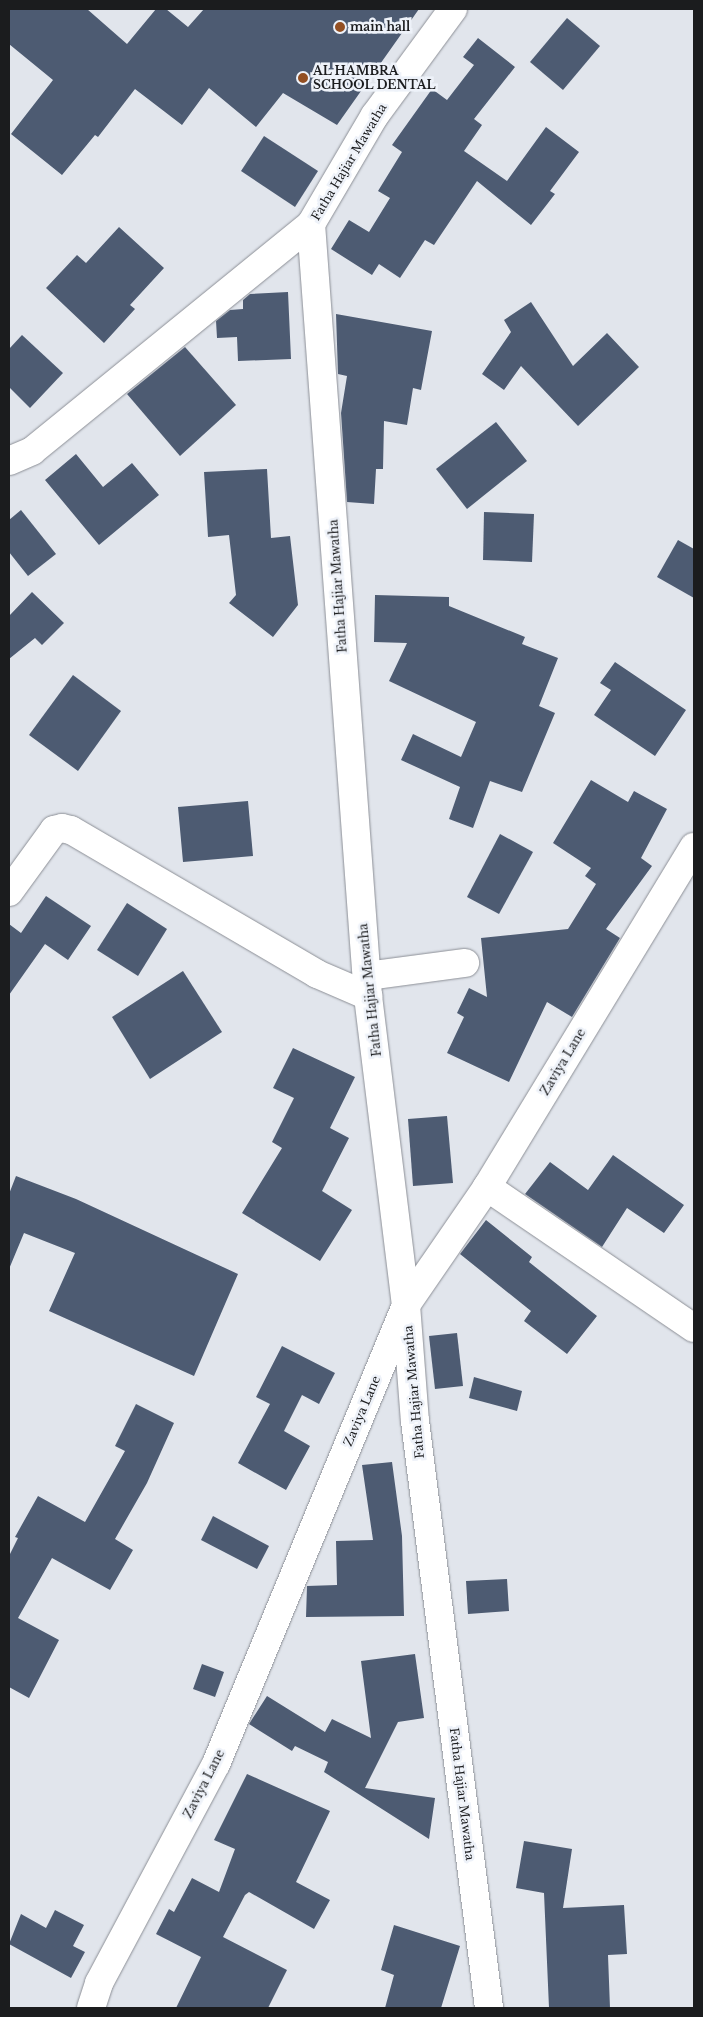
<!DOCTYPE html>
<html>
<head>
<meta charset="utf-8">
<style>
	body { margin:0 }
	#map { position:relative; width:703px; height:2017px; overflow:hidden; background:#e1e5ec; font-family:"Libre Baskerville",serif }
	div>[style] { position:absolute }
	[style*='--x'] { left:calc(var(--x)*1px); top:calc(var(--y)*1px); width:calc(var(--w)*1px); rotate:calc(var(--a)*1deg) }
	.building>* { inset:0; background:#4d5b72 }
	.roads { filter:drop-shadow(0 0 1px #8c8f96) drop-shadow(0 0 1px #8c8f96) }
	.street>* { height:28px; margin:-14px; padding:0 14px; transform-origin:14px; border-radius:14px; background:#fff }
	.secondary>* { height:28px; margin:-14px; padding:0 14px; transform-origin:14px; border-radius:14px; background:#fff }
	.dots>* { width:14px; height:14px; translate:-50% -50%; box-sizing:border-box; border:2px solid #eef2f9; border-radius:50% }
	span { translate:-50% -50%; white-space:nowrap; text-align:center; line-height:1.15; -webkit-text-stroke:5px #eef2f9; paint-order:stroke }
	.poi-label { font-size:12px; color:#1b1c1e; font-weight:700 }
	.left { translate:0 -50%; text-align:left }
	.street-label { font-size:12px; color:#1b1c1e }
	.frame { position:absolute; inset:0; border:10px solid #1b1c1e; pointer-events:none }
</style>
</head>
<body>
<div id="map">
	<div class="building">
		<div style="clip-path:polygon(9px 9px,87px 9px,127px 44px,156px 9px,166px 9px,188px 27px,204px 9px,419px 9px,337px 125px,283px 93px,256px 127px,209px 88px,182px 125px,135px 89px,98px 137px,95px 135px,62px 175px,11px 134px,53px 80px,9px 44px)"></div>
		<div style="clip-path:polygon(567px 18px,600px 46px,563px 90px,530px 62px)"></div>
		<div style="clip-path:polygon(478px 38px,515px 67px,474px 119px,482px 125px,464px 151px,507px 181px,546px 127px,579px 152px,550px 191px,555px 194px,531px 225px,477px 181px,434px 245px,425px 240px,400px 278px,379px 264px,372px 275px,331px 249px,349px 220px,369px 232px,390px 198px,378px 191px,402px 152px,392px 145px,432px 89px,447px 100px,474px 65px,463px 57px)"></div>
		<div style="clip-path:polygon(264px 136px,318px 171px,295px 207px,241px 171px)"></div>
		<div style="clip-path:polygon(119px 227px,164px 268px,130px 305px,135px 309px,104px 343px,46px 288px,77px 255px,86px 263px)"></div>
		<div style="clip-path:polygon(288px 292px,291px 359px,238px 361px,237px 337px,217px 338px,216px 321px,230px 310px,243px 309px,243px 300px,250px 294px)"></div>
		<div style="clip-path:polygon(531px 302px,573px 366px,607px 333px,639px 367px,578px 426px,521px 366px,504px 390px,482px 374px,511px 332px,504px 320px)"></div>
		<div style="clip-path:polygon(336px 314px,432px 331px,421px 390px,413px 388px,407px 425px,384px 421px,383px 469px,376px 469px,374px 504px,347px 502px,341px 413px,347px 376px,338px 374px)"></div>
		<div style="clip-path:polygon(22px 335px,63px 373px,30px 408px,9px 387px,9px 349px)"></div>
		<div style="clip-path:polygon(185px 347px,236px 405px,180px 456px,127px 394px)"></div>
		<div style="clip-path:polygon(496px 422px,527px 461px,467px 509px,436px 469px)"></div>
		<div style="clip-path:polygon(76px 454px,103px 487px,132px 463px,159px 495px,99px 545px,45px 480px)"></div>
		<div style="clip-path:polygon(267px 469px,271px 538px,290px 536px,298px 605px,273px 637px,229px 603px,236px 595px,229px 535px,208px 537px,204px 472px)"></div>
		<div style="clip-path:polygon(21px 510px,56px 554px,28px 576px,9px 552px,9px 520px)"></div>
		<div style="clip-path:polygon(484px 512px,534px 514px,532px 562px,483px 560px)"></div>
		<div style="clip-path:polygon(678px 540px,694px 549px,694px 598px,657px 577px)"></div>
		<div style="clip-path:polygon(32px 592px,64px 623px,42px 645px,35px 638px,9px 659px,9px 616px)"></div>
		<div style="clip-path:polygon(375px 595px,449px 597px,449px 606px,525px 637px,522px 644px,558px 658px,539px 706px,555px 713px,522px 792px,490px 781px,473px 828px,449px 819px,460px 787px,401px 760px,413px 734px,461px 757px,476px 722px,389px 681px,407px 643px,374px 642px)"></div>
		<div style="clip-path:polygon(615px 662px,686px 710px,655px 756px,594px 715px,611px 690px,600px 683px)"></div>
		<div style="clip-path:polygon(73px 675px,121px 711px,78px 771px,29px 735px)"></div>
		<div style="clip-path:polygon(591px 780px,628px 802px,634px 791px,667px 809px,641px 858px,652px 866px,606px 929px,620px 938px,572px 1017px,547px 1002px,509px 1082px,447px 1053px,464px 1017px,457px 1013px,469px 988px,487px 997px,481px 938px,568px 929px,596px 884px,585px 876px,591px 868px,553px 843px)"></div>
		<div style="clip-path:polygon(248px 801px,253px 856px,183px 862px,178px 807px)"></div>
		<div style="clip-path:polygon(500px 834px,533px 852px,499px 914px,467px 897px)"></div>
		<div style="clip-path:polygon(46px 896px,91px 926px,68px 960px,45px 944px,9px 995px,9px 924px,21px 933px)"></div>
		<div style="clip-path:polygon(127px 903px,167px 929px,138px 976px,97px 950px)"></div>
		<div style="clip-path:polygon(183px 971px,222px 1032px,150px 1079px,112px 1017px)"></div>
		<div style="clip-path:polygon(293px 1048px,355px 1077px,330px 1128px,349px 1138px,322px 1191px,352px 1210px,320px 1261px,242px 1213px,282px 1148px,272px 1142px,294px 1098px,273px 1088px)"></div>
		<div style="clip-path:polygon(447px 1116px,453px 1183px,413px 1186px,408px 1119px)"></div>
		<div style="clip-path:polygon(613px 1155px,684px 1205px,664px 1233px,627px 1208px,602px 1247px,525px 1194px,550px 1162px,588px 1190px)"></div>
		<div style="clip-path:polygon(16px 1176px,76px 1199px,238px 1274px,194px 1376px,49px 1311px,75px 1253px,24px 1233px,9px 1269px,9px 1194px)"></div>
		<div style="clip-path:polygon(486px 1220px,532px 1257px,529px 1262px,597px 1316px,567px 1354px,524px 1321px,531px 1311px,460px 1254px)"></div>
		<div style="clip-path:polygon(457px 1333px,463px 1386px,435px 1389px,429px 1336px)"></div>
		<div style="clip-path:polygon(282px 1346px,335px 1373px,319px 1404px,302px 1395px,284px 1431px,310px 1446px,286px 1490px,238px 1463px,270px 1404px,256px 1397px)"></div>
		<div style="clip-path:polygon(474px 1377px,522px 1391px,517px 1411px,469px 1398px)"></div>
		<div style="clip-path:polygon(136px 1404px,174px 1423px,147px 1483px,115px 1539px,133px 1550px,110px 1590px,52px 1558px,18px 1618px,59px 1640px,29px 1698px,9px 1687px,9px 1556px,18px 1538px,15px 1537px,38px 1496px,85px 1522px,125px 1451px,115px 1446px)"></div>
		<div style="clip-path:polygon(392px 1462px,402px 1536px,404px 1616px,306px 1617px,307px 1586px,337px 1585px,336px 1541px,373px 1540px,362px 1465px)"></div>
		<div style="clip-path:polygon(213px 1516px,269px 1546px,257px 1569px,201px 1540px)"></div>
		<div style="clip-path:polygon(507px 1579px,509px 1611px,468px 1614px,466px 1581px)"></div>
		<div style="clip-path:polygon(415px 1654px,424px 1718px,398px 1722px,365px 1788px,435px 1798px,429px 1839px,324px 1772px,328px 1762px,295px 1746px,292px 1751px,249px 1724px,267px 1696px,325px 1732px,332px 1719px,371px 1738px,361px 1661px)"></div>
		<div style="clip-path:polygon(202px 1664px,224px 1672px,215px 1697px,193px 1689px)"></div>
		<div style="clip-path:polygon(247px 1774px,330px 1811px,296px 1882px,330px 1900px,314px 1929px,249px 1892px,245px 1895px,223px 1937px,287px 1970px,268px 2008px,176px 2008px,201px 1957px,156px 1934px,169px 1909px,174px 1912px,192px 1878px,219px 1892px,235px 1849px,214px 1840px)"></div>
		<div style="clip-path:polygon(524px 1841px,572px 1849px,563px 1908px,624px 1905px,627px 1954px,608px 1955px,610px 2008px,549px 2008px,544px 1893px,516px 1888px)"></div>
		<div style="clip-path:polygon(55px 1910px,84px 1925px,73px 1946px,85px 1952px,71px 1978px,9px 1944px,21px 1914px,46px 1928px)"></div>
		<div style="clip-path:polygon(394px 1925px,460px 1946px,441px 2008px,385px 2008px,394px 1975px,381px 1970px)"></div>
	</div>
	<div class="roads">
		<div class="street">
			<div style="--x:9;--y:461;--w:25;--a:-23"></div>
			<div style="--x:32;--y:451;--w:360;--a:-39.1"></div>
			<div style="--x:9;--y:892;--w:77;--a:-54"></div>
			<div style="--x:54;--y:830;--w:8;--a:-14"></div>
			<div style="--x:62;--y:828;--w:9;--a:13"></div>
			<div style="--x:71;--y:830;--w:285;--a:30.3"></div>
			<div style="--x:317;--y:974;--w:56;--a:23.3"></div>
			<div style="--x:367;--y:976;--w:99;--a:-7.6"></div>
			<div style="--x:487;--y:1187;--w:250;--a:34.3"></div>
			<div style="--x:91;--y:2008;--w:26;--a:-72"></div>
			<div style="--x:99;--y:1983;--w:248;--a:-61.9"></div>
			<div style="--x:216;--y:1764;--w:497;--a:-67.5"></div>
			<div style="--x:406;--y:1305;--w:143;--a:-55.5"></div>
			<div style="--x:487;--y:1187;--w:398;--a:-58.7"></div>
		</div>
		<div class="secondary">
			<div style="--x:453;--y:9;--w:132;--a:126.3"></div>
			<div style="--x:375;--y:115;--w:126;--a:120.4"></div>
			<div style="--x:311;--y:224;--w:774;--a:85.78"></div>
			<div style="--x:368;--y:996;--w:311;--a:83"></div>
			<div style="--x:406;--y:1305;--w:116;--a:85.6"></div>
			<div style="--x:415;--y:1421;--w:592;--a:82.81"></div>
		</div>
	</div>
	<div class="dots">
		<div style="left:340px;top:27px;background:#934f22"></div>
		<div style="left:303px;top:78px;background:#934f22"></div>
	</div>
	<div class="poi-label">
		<span class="left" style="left:350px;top:27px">main hall</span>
		<span class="left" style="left:313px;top:78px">AL HAMBRA<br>SCHOOL DENTAL</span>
	</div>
	<div class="street-label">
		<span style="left:349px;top:162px;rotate:-59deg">Fatha Hajiar Mawatha</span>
		<span style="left:338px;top:586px;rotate:-94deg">Fatha Hajiar Mawatha</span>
		<span style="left:370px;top:990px;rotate:-96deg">Fatha Hajiar Mawatha</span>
		<span style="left:563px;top:1062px;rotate:-59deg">Zaviya Lane</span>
		<span style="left:414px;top:1392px;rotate:-95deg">Fatha Hajiar Mawatha</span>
		<span style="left:362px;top:1411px;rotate:-67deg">Zaviya Lane</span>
		<span style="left:204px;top:1784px;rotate:-63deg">Zaviya Lane</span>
		<span style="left:462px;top:1794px;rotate:83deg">Fatha Hajiar Mawatha</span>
	</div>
	<div class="frame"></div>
</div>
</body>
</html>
